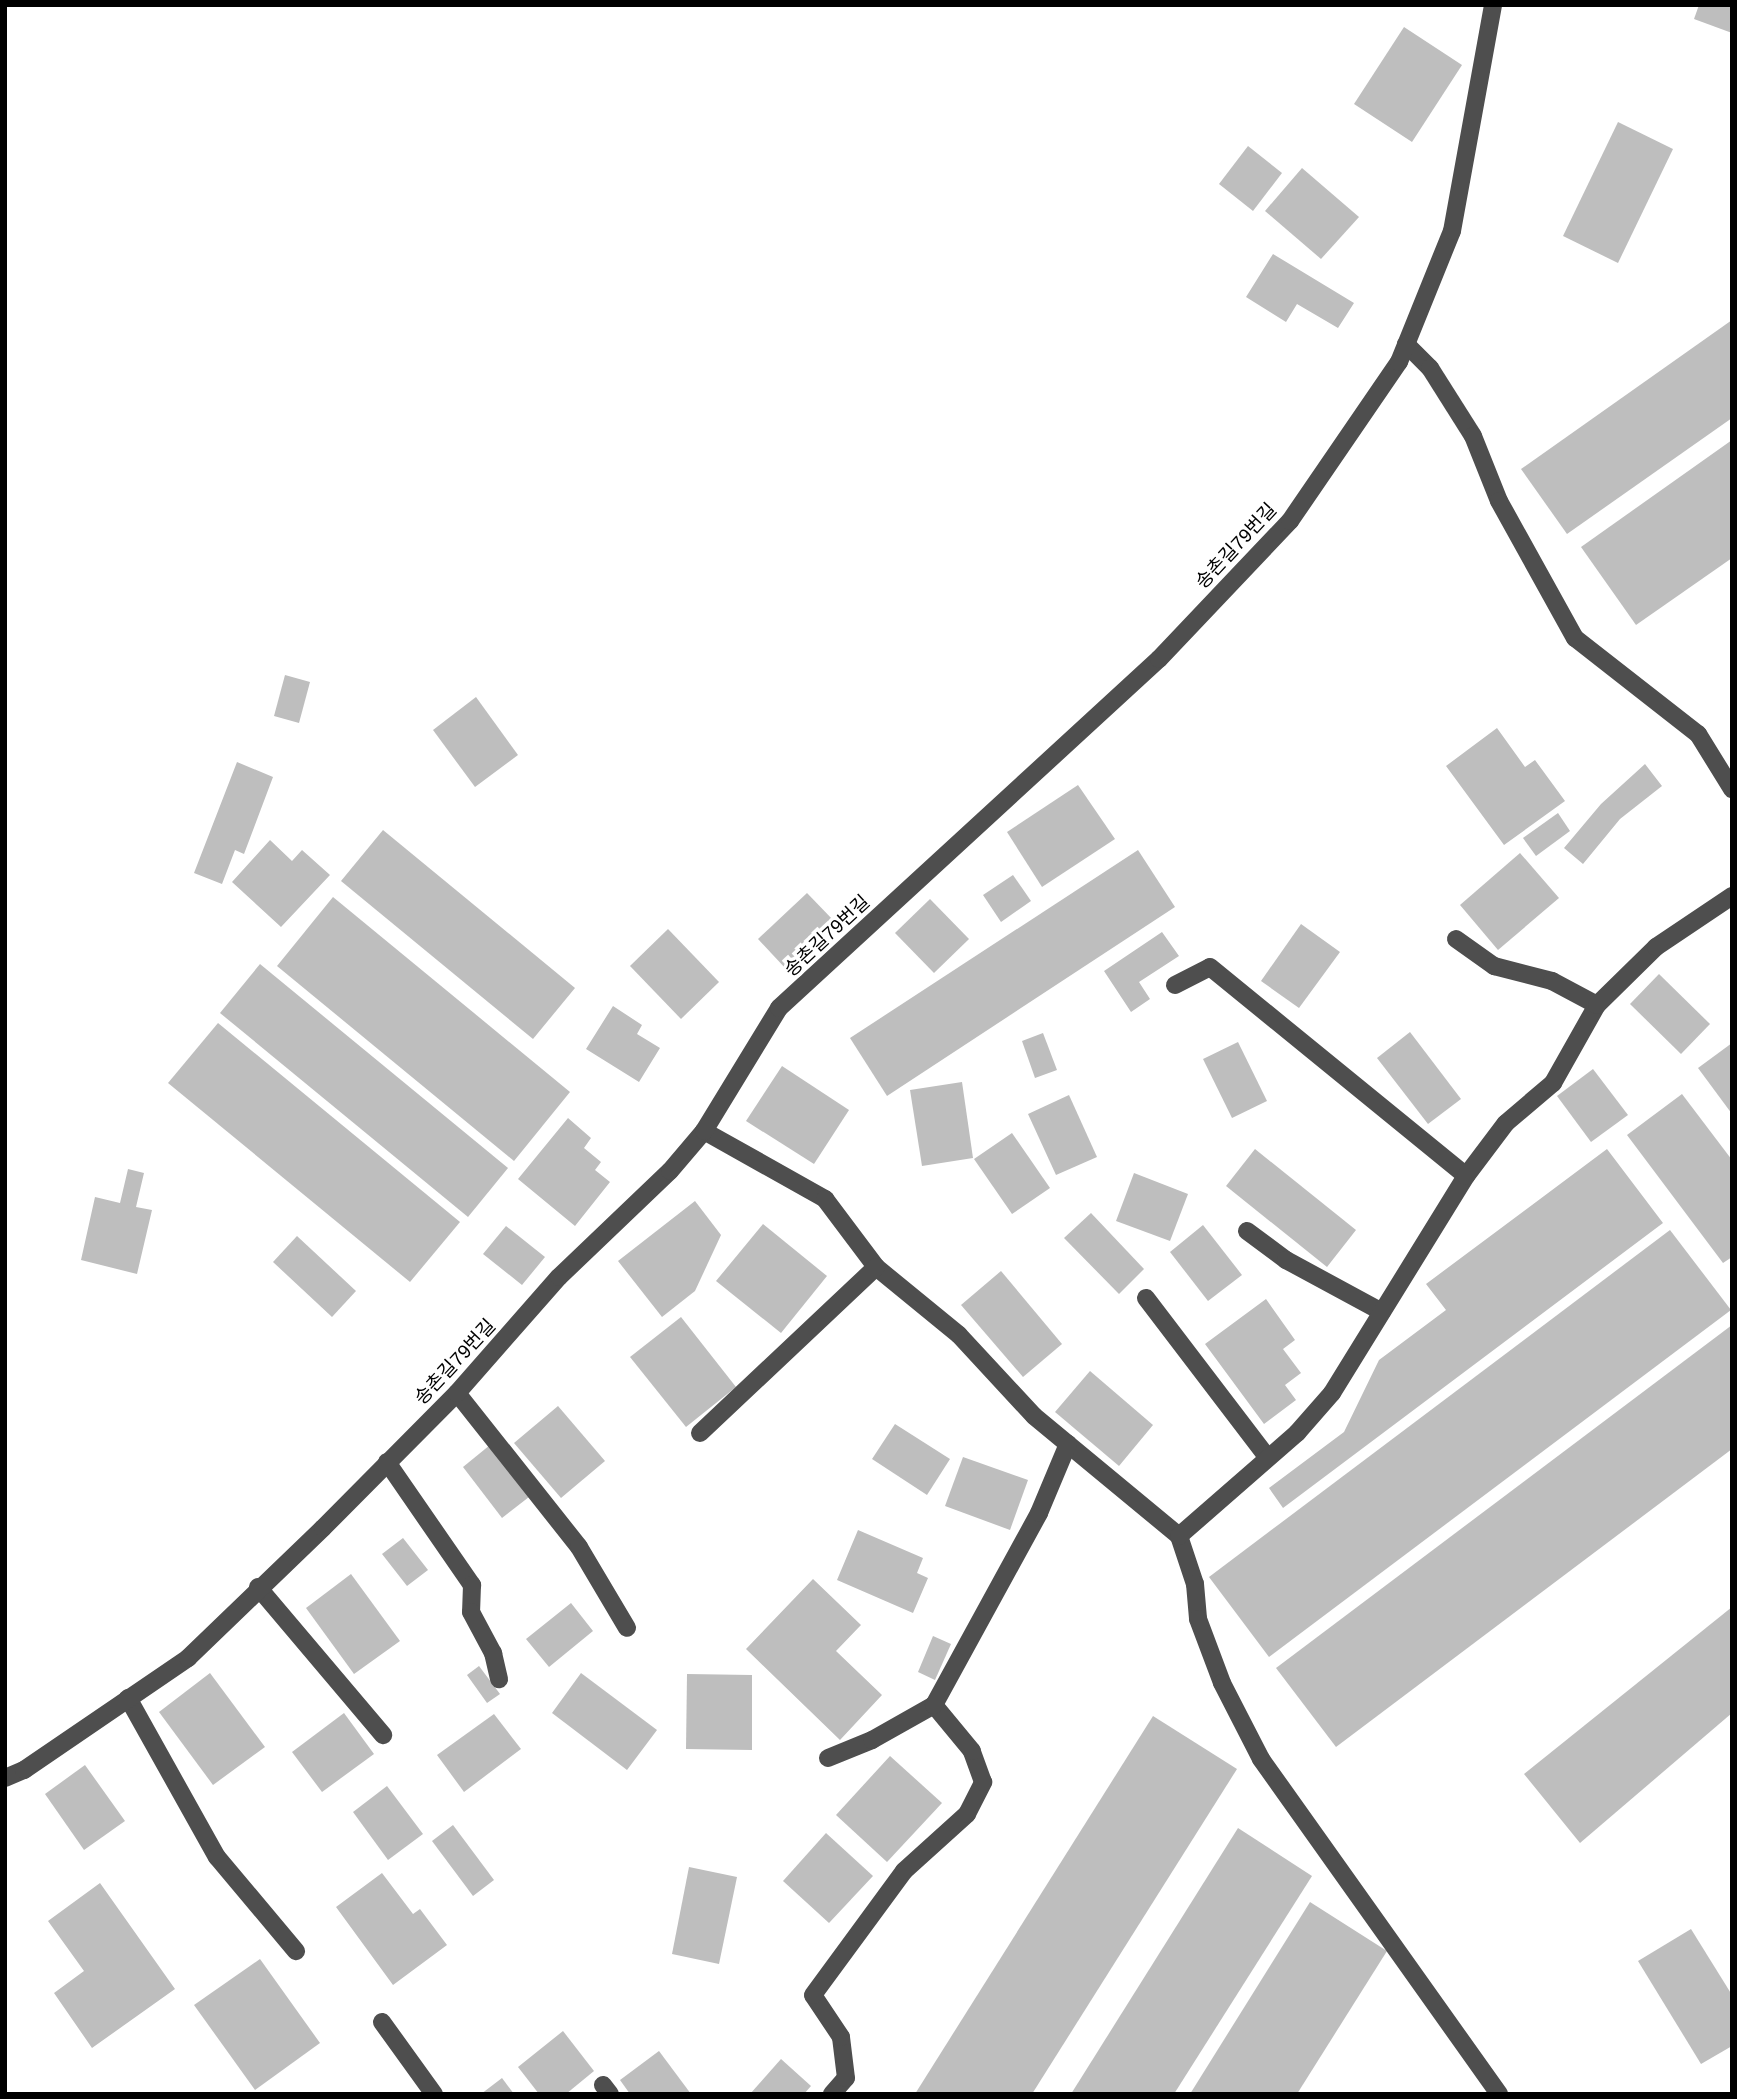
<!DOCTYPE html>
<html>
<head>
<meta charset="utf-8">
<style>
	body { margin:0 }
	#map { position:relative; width:1737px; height:2099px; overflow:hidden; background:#fff; font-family:Helvetica,"Noto Sans KR",sans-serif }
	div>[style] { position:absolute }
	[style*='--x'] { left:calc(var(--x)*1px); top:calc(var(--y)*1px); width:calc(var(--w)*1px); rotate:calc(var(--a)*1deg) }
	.building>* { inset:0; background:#bebebe }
	.minor>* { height:18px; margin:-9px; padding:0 9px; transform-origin:9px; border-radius:9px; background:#4e4e4e }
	span { translate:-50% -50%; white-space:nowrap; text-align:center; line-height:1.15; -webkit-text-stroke:7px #fff; paint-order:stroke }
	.street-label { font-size:19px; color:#000 }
	.frame { position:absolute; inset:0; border:7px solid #000; pointer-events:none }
</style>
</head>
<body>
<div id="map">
	<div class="building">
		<div style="clip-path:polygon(1699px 5px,1732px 5px,1732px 33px,1694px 19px)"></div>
		<div style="clip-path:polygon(1404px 27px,1462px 65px,1412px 142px,1354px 104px)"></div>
		<div style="clip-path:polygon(1618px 122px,1673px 149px,1618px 263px,1563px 236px)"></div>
		<div style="clip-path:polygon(1248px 146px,1282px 173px,1253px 211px,1219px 184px)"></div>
		<div style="clip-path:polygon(1302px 168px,1359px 217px,1321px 259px,1265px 211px)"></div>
		<div style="clip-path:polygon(1273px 254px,1354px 303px,1338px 328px,1297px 304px,1286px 322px,1246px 297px)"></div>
		<div style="clip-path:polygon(1732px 320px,1732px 418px,1567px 534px,1521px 469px)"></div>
		<div style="clip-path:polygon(1732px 440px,1732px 558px,1636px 625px,1581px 547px)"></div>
		<div style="clip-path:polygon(285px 675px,310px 682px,299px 723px,274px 716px)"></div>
		<div style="clip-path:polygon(476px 697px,518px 755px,475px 787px,433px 730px)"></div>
		<div style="clip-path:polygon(1497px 728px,1525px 767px,1535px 760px,1565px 801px,1504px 845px,1446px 766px)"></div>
		<div style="clip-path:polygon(237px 762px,273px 777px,244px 854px,235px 850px,222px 884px,194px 873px)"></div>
		<div style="clip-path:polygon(1645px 764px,1662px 786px,1620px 819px,1583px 864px,1564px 848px,1601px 804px)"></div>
		<div style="clip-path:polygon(1078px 785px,1115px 839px,1042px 887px,1007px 832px)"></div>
		<div style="clip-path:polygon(1558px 813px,1570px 831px,1536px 856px,1523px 838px)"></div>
		<div style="clip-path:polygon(383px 830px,575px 988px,533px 1039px,341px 881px)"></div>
		<div style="clip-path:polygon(270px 840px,292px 861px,302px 850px,330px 875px,281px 927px,232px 882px)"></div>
		<div style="clip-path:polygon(1138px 850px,1175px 907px,887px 1096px,850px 1038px)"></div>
		<div style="clip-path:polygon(1520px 853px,1559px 898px,1498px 950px,1460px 905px)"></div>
		<div style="clip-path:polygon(1013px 875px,1031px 901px,1001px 922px,983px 895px)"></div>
		<div style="clip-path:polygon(807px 893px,835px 922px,786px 969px,758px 939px)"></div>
		<div style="clip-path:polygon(333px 897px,570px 1092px,514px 1161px,277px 966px)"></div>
		<div style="clip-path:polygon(930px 899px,969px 939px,934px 973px,895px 933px)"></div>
		<div style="clip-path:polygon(1301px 924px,1340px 952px,1299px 1008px,1261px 981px)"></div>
		<div style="clip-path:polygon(668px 929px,719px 982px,681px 1019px,630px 966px)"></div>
		<div style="clip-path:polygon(1162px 932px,1179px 956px,1139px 982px,1150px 999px,1131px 1012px,1104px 971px)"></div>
		<div style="clip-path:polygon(260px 964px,508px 1168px,468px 1217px,220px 1013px)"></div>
		<div style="clip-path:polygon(1659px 974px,1710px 1024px,1681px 1054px,1630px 1004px)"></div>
		<div style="clip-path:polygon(613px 1006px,642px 1025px,637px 1034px,660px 1048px,639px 1082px,586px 1049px)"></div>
		<div style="clip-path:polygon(218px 1023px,460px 1222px,410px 1282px,168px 1083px)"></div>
		<div style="clip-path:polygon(1410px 1032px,1461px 1099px,1428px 1124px,1377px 1058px)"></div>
		<div style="clip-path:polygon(1043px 1033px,1057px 1070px,1035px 1078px,1022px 1041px)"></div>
		<div style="clip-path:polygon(1238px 1042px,1267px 1101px,1232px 1118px,1203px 1059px)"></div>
		<div style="clip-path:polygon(1732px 1043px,1732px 1114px,1698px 1068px)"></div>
		<div style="clip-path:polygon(782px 1066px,849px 1110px,814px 1164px,746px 1121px)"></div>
		<div style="clip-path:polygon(1593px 1069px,1628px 1115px,1591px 1142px,1557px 1096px)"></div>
		<div style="clip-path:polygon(962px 1082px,973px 1158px,922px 1166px,910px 1090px)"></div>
		<div style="clip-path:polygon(1682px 1094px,1732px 1160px,1732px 1257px,1723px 1263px,1627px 1135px)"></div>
		<div style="clip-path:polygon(1069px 1095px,1097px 1157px,1056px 1175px,1028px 1114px)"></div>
		<div style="clip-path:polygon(568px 1118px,591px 1138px,584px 1148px,601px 1162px,595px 1170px,610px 1182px,575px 1226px,518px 1179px)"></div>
		<div style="clip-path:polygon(1012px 1133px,1050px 1188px,1012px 1214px,974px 1159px)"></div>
		<div style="clip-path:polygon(1255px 1149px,1356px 1230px,1327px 1267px,1226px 1186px)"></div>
		<div style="clip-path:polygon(1607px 1149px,1663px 1223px,1283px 1508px,1269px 1488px,1344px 1432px,1379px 1360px,1446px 1310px,1426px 1284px)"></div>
		<div style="clip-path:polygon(128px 1169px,144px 1173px,136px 1207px,152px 1210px,137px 1274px,81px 1260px,95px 1197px,120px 1203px)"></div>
		<div style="clip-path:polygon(1134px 1173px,1188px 1194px,1170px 1241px,1116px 1221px)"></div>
		<div style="clip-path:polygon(695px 1201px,721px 1235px,695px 1291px,662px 1317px,618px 1261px)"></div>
		<div style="clip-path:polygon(1091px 1213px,1144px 1269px,1119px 1294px,1064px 1238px)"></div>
		<div style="clip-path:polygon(763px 1224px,827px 1276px,781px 1333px,716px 1281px)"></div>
		<div style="clip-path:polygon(1203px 1225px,1242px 1275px,1208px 1301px,1170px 1252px)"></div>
		<div style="clip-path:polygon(506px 1226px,545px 1257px,522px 1285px,483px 1254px)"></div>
		<div style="clip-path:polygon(1670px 1230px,1731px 1310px,1269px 1657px,1209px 1577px)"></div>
		<div style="clip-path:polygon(297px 1236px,356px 1291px,332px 1317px,273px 1262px)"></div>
		<div style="clip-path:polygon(1001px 1271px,1062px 1344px,1023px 1377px,961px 1305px)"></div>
		<div style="clip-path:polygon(1266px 1299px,1295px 1340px,1283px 1349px,1301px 1373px,1285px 1385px,1296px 1400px,1264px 1424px,1205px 1344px)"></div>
		<div style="clip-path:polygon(681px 1317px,736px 1387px,686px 1427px,630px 1357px)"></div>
		<div style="clip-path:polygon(1732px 1325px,1732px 1449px,1336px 1747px,1276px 1668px)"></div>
		<div style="clip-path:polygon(1090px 1371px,1153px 1425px,1119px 1466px,1055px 1412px)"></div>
		<div style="clip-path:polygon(558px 1406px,605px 1461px,561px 1498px,514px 1443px)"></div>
		<div style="clip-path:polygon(895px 1424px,950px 1459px,927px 1495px,872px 1459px)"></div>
		<div style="clip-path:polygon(490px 1445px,529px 1497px,502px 1518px,463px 1467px)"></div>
		<div style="clip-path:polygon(963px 1457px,1028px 1480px,1010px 1530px,945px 1506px)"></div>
		<div style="clip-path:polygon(858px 1530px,923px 1558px,917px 1573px,928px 1578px,913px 1613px,837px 1580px)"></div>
		<div style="clip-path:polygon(403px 1538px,428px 1570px,407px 1586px,382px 1554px)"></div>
		<div style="clip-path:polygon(351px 1574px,400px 1641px,354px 1674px,306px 1608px)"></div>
		<div style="clip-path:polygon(813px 1579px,861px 1625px,836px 1651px,882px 1695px,840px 1740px,746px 1649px)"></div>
		<div style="clip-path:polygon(571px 1603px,593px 1631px,549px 1667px,526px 1639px)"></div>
		<div style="clip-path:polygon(1732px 1607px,1732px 1713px,1580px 1843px,1524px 1774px)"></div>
		<div style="clip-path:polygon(933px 1636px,951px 1644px,935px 1680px,918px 1672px)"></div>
		<div style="clip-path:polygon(479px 1666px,500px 1694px,487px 1703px,467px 1675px)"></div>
		<div style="clip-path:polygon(210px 1673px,265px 1747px,213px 1785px,159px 1712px)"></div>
		<div style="clip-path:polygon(581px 1673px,657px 1730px,627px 1770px,552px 1713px)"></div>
		<div style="clip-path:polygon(687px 1674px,752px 1675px,752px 1750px,686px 1749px)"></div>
		<div style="clip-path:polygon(344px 1713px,374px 1754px,322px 1792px,292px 1752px)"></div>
		<div style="clip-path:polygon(494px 1714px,521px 1749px,464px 1792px,437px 1755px)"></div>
		<div style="clip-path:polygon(1153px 1716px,1237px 1769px,1032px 2094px,915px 2094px)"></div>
		<div style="clip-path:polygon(890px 1756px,942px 1803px,887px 1862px,836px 1815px)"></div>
		<div style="clip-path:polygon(85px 1765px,125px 1821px,84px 1850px,45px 1794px)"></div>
		<div style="clip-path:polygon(387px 1786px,423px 1834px,388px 1860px,353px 1812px)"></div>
		<div style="clip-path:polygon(453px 1825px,494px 1880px,473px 1896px,432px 1841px)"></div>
		<div style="clip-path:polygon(1238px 1828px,1312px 1876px,1174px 2094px,1071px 2094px)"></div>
		<div style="clip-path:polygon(826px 1833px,873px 1876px,829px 1923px,783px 1881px)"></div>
		<div style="clip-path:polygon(689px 1867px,737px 1877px,719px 1964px,672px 1954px)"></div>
		<div style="clip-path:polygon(382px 1873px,413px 1914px,420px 1909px,447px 1945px,393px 1985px,336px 1907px)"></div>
		<div style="clip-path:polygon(100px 1883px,175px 1989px,92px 2048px,54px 1993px,84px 1971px,48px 1921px)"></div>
		<div style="clip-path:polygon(1310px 1902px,1387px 1951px,1297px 2094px,1190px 2094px)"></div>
		<div style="clip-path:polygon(1691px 1929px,1732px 1995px,1732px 2046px,1701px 2064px,1638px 1961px)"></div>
		<div style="clip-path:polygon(260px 1959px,320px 2043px,255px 2090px,194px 2005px)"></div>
		<div style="clip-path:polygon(563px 2031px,594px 2071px,566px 2094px,539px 2094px,518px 2067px)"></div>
		<div style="clip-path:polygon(659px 2051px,691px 2094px,630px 2094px,620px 2080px)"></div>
		<div style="clip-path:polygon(781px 2059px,811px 2086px,804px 2094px,750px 2094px)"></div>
		<div style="clip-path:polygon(502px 2078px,514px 2094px,481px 2094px)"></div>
	</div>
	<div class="minor">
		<div style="--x:1406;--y:344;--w:34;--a:45"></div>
		<div style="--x:1430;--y:368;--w:80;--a:57.7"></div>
		<div style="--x:1473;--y:436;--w:70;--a:68.2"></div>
		<div style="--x:1499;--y:501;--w:157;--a:61"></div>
		<div style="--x:1575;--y:638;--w:156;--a:38"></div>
		<div style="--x:1698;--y:734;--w:65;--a:58.3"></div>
		<div style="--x:1456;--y:939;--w:47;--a:35.4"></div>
		<div style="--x:1494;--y:966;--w:60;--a:14.5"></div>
		<div style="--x:1552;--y:981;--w:51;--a:28.1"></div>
		<div style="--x:1175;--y:985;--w:39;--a:-27"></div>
		<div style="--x:1210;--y:967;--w:330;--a:39.2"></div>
		<div style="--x:704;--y:1131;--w:139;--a:29.3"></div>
		<div style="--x:825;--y:1199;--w:85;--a:53.1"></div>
		<div style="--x:876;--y:1267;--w:107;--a:39.3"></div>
		<div style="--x:959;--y:1335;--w:110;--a:47.2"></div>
		<div style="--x:1034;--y:1416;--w:188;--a:39.6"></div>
		<div style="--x:1179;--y:1536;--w:51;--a:71.6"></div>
		<div style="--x:1195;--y:1584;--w:35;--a:85"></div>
		<div style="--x:1198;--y:1619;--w:68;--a:69.4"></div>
		<div style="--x:1222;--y:1683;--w:85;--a:62.8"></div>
		<div style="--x:1261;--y:1759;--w:411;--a:54.6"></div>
		<div style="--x:1247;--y:1231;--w:49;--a:36.6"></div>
		<div style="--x:1286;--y:1260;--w:109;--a:28.4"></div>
		<div style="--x:1146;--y:1298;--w:201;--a:52.7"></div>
		<div style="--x:457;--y:1393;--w:196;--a:51.6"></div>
		<div style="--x:579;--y:1547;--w:94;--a:59.3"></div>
		<div style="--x:700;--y:1433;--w:242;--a:-43.3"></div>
		<div style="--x:387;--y:1462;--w:150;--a:55.4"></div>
		<div style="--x:472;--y:1585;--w:27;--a:92"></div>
		<div style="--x:471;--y:1612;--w:47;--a:61.8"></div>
		<div style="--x:493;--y:1653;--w:27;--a:77"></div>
		<div style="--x:1179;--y:1536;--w:157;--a:-41.1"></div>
		<div style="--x:1297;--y:1433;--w:53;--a:-48.8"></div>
		<div style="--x:1332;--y:1393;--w:255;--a:-58.3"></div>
		<div style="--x:1466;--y:1176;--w:66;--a:-53"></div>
		<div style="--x:1506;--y:1123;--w:62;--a:-40.4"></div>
		<div style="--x:1553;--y:1083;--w:90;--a:-60.6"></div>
		<div style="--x:1597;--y:1005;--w:83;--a:-44.5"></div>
		<div style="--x:1656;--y:947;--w:92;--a:-33.9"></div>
		<div style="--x:258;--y:1587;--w:194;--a:49.8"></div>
		<div style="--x:128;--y:1698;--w:182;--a:60.8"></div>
		<div style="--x:217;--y:1857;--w:123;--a:50"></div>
		<div style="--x:828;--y:1758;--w:48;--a:-22.2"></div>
		<div style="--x:872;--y:1740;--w:71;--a:-29.4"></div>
		<div style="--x:5;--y:1778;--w:21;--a:-23"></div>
		<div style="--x:24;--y:1770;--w:199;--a:-34.3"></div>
		<div style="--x:188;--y:1658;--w:187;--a:-43.9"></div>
		<div style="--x:323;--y:1528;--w:190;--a:-45.2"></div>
		<div style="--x:457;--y:1393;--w:154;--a:-48.7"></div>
		<div style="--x:559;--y:1277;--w:153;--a:-43.7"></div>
		<div style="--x:670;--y:1171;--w:52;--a:-49.6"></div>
		<div style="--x:704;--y:1131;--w:144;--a:-58.6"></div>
		<div style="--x:779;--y:1008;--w:516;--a:-42.57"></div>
		<div style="--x:1159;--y:659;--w:190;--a:-46.5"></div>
		<div style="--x:1290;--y:521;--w:193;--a:-55.6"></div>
		<div style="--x:1399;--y:362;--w:141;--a:-68"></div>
		<div style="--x:1452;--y:231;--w:230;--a:-79.7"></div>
		<div style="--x:382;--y:2022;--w:89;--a:54.2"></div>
		<div style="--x:603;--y:2085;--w:11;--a:52"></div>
		<div style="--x:832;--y:2094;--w:21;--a:-49"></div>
		<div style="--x:846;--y:2078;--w:41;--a:-97"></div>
		<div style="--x:841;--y:2037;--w:50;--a:-123.7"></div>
		<div style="--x:813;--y:1995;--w:154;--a:-53.7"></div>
		<div style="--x:904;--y:1871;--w:85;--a:-42.1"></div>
		<div style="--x:967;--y:1814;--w:36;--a:-63"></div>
		<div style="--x:983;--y:1782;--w:33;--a:-110"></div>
		<div style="--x:972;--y:1751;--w:60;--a:-129.6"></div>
		<div style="--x:934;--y:1705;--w:219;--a:-61.3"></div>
		<div style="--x:1039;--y:1513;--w:75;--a:-67.2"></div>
	</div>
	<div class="street-label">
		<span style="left:1236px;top:546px;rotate:-47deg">송촌길79번길</span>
		<span style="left:827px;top:936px;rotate:-43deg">송촌길79번길</span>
		<span style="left:455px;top:1362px;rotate:-47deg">송촌길79번길</span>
	</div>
	<div class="frame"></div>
</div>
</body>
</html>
